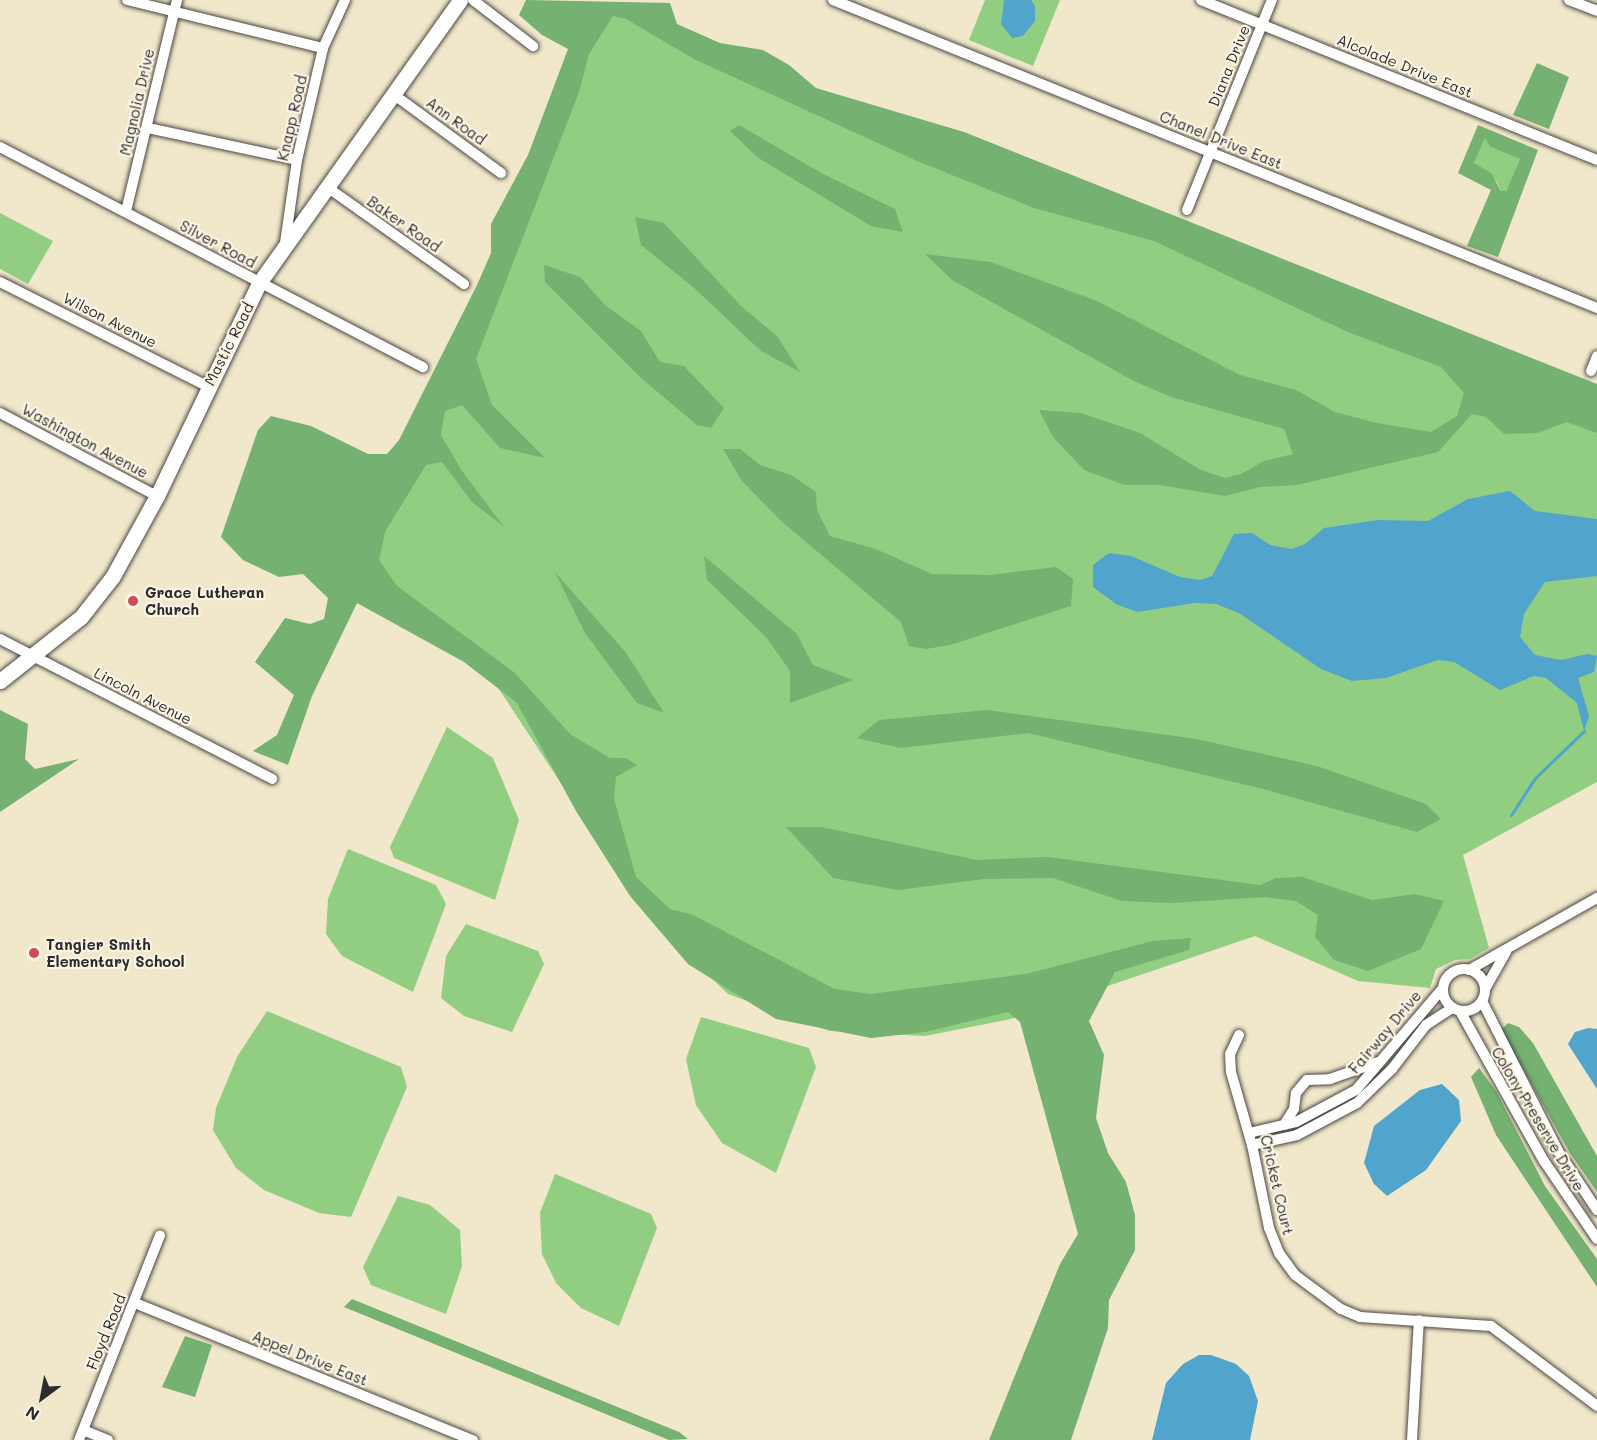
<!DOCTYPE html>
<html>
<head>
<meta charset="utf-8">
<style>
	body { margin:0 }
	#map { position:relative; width:1597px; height:1440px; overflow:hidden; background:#f1e7ca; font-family:Mali,sans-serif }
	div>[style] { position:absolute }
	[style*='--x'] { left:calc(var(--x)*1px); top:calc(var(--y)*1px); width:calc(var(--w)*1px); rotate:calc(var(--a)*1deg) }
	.green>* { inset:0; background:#92ce82 }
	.forest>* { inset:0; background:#75b170 }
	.water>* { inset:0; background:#51a4cc }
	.stream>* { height:3px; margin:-1.5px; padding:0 1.5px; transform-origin:1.5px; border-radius:1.5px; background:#51a4cc }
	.roads { filter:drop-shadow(0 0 2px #494743) drop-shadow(0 0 2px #494743) }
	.minor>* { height:10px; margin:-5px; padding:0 5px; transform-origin:5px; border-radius:5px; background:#fff }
	.minor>.ring { margin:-5px; padding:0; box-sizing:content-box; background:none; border:10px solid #fff; border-radius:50% }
	.secondary>* { height:15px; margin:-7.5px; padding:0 7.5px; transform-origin:7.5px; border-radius:7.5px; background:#fff }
	.dots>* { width:16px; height:16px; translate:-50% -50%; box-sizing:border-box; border:3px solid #fcf5e5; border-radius:50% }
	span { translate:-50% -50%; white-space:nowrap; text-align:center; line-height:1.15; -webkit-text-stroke:4.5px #fcf5e5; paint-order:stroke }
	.street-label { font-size:15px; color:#2b2b2b }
	.poi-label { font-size:15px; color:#2b2b2b; font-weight:700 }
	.left { translate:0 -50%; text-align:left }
	.north { position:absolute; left:12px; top:1368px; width:60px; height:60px; -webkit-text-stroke:4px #fcf5e5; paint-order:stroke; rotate:212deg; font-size:16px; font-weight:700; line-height:24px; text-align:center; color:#2b2b2b }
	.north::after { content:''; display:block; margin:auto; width:21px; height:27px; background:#2b2b2b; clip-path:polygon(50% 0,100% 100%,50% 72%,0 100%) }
</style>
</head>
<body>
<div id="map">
	<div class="green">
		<div style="clip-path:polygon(985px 0,1060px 0,1033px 66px,969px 40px)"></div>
		<div style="clip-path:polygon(602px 2px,1597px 403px,1597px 782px,1463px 855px,1489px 948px,1470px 959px,1455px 960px,1436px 969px,1430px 988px,1358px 981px,1255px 936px,1011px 1019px,925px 1036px,829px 1031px,728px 994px,651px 920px,491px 677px,359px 577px)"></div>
		<div style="clip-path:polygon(1485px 137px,1490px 147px,1520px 159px,1506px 191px,1501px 191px,1497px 182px,1474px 163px)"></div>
		<div style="clip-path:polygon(0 213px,53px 241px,28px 284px,0 269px)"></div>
		<div style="clip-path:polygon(447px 727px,493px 758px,519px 820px,495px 900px,394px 858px,390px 847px)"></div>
		<div style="clip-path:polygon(348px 849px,436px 885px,446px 904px,413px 992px,342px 956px,326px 934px,328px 899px)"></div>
		<div style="clip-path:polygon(466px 924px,538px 951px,544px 964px,512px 1032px,464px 1016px,441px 998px,446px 956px)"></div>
		<div style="clip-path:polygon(267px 1011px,401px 1067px,407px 1087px,351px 1217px,319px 1213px,264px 1190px,236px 1168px,213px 1130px,216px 1108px,237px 1057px)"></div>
		<div style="clip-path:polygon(701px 1017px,809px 1048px,816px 1067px,776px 1173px,722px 1143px,696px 1105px,686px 1059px)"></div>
		<div style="clip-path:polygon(555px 1174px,651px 1214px,657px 1228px,619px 1326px,581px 1308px,556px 1283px,542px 1254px,540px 1213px)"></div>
		<div style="clip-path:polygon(398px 1196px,430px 1205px,460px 1230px,462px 1266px,446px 1314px,371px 1285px,363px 1267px)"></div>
	</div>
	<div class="forest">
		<div style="clip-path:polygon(526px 0,670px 3px,677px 24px,720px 43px,763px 50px,789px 65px,816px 88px,964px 132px,1597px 384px,1597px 433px,1567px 422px,1537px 433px,1504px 434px,1486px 417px,1472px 414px,1438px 452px,1297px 485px,1260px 487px,1225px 496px,1160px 485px,1125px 485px,1084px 470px,1053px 437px,1039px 410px,1081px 413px,1140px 433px,1201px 470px,1225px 478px,1241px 474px,1264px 461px,1293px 454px,1284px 429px,1171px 397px,1134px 381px,952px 280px,925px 254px,991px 262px,1097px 301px,1240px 375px,1296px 390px,1335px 412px,1377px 423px,1431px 432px,1457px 416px,1464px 393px,1441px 367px,1350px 333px,1154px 241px,1034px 208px,917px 161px,694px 59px,626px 19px,613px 16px,589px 54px,579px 92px,476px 359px,492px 405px,545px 458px,500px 448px,462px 405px,445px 411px,441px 435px,462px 471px,504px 527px,472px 502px,442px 462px,426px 465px,385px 532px,379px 560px,397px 586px,515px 673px,570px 734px,610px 758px,626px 758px,637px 765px,616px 777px,614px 799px,636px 877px,670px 909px,693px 915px,835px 989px,870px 994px,1026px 974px,1153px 941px,1191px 938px,1189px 950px,1115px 972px,1089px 1021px,1104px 1055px,1096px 1118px,1108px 1153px,1126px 1182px,1135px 1215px,1135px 1250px,1109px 1300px,1108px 1328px,1071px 1440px,989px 1440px,1060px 1264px,1078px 1234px,1020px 1022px,1008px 1012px,925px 1032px,871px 1038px,776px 1019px,688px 964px,630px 896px,576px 811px,517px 703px,464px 662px,357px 603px,312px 696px,288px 765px,253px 751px,277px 735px,294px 695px,255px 662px,285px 618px,310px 624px,324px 619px,328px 598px,303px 574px,279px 577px,243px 560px,221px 537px,258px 430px,271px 416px,311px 426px,368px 454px,387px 454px,399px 440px,477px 285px,491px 253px,491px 224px,528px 155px,568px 49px,542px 35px,519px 15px)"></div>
		<div style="clip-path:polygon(1537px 63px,1569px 77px,1549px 129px,1513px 115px)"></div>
		<div style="clip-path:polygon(739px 125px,823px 174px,895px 209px,903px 232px,871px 226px,757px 157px,730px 131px)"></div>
		<div style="clip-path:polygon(evenodd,1478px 125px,1538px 150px,1498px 257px,1467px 246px,1491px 190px,1458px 173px,1478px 125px,1485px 138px,1490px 147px,1520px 159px,1506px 191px,1501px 191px,1491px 173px,1474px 163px,1485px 138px)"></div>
		<div style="clip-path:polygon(635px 217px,664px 223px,741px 306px,777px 336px,800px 372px,761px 351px,693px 287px,641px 245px)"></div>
		<div style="clip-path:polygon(544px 265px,580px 277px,605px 305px,641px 331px,660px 362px,684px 366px,724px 408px,711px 428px,697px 425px,641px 378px,545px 282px)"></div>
		<div style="clip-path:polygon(723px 449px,740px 449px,760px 465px,791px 475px,816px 492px,817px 510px,830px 536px,876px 549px,932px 574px,990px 575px,1056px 567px,1073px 579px,1071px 606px,950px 645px,926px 649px,909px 646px,901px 622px,781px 521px,742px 481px)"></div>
		<div style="clip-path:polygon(704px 556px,797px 634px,813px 665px,853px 680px,790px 703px,790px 671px,766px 637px,707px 580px)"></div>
		<div style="clip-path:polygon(555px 572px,627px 654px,664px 713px,637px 703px,585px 633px)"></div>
		<div style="clip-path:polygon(0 710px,28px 724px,25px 759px,35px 769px,79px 759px,0 812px)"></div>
		<div style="clip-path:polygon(988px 710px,1197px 739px,1317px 766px,1426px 804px,1441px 819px,1417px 832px,1263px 789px,1028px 733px,900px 748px,857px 738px,879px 720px)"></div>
		<div style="clip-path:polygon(786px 827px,821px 827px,977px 860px,1048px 857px,1260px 885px,1276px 878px,1302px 877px,1372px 900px,1415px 894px,1444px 901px,1421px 949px,1368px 971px,1334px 960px,1315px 937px,1318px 915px,1296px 901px,1264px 897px,1172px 903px,1122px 901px,1053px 878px,984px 879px,898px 890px,833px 878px)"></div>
		<div style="clip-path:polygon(1508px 1023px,1519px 1027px,1533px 1043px,1597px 1156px,1597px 1192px,1570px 1153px,1501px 1030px)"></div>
		<div style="clip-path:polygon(1479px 1068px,1496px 1091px,1545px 1186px,1597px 1259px,1597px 1287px,1496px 1135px,1471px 1077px)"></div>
		<div style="clip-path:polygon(352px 1299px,679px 1432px,688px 1439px,669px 1440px,344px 1307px)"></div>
		<div style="clip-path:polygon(185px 1336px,212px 1345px,195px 1397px,162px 1387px)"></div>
	</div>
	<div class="water">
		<div style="clip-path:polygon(1004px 0,1031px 0,1035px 6px,1035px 21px,1023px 36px,1012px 38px,1001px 24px)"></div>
		<div style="clip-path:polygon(1510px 491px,1535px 511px,1597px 519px,1597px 576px,1545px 582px,1524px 614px,1520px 637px,1535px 655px,1561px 660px,1587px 654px,1597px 656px,1594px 672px,1578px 678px,1589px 716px,1584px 731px,1577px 703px,1546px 678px,1534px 676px,1500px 690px,1454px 662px,1438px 660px,1386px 678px,1352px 681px,1321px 669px,1239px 613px,1216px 604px,1195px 603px,1137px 612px,1116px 604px,1093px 587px,1093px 565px,1109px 553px,1131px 556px,1180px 577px,1200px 580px,1212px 576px,1234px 534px,1252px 533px,1270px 545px,1291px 549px,1305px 544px,1324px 528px,1378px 520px,1428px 521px,1468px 499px)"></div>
		<div style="clip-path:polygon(1588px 1028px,1597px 1029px,1597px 1089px,1568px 1044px,1575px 1032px)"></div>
		<div style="clip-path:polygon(1442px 1084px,1459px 1100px,1461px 1121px,1426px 1170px,1387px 1196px,1374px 1184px,1364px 1163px,1374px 1126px,1420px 1090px)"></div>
		<div style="clip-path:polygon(1199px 1355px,1211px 1355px,1236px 1364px,1249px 1376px,1258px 1401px,1250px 1440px,1152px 1440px,1166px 1383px,1183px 1364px)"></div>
	</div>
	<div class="stream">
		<div style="--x:1511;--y:815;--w:44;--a:-57"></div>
		<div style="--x:1535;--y:778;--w:68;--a:-43.8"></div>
	</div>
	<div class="roads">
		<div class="minor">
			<div style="--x:127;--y:0;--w:202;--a:13.8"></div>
			<div style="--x:473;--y:0;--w:76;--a:37.5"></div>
			<div style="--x:833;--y:0;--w:824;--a:21.96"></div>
			<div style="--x:1201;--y:0;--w:427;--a:22"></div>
			<div style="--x:1569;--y:0;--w:30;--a:21"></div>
			<div style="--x:393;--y:94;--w:134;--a:36.2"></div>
			<div style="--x:148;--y:128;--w:152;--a:12.1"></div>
			<div style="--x:0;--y:147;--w:477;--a:27.5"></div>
			<div style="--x:327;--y:187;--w:168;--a:35.3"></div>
			<div style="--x:1187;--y:210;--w:227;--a:-68"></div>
			<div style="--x:126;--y:211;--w:217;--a:-76.4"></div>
			<div style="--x:285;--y:243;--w:84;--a:-81.8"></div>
			<div style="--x:297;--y:160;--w:115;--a:-76.9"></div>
			<div style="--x:323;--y:48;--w:53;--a:-65.4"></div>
			<div style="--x:0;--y:282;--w:232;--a:26.7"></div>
			<div style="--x:1591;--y:371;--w:16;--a:-68"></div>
			<div style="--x:0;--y:413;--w:178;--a:27.9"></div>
			<div style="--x:0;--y:639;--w:306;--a:27.2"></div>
			<div class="ring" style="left:1443px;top:969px;width:32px;height:32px"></div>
			<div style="--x:1469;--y:970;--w:147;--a:-29.4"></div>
			<div style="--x:1485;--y:989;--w:43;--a:-60.4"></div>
			<div style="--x:1482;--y:1001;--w:168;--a:63.1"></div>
			<div style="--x:1558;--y:1151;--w:71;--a:56.5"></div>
			<div style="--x:1460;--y:1011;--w:172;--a:60.8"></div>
			<div style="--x:1544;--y:1161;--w:94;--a:55.8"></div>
			<div style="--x:1239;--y:1035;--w:21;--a:115"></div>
			<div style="--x:1230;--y:1054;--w:18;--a:87"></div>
			<div style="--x:1231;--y:1072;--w:76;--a:74"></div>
			<div style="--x:1252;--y:1145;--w:85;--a:78.4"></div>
			<div style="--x:1269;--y:1228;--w:27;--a:68"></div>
			<div style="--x:1279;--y:1253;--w:27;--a:54"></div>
			<div style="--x:1295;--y:1275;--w:57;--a:36.5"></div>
			<div style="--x:1341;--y:1309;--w:21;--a:23"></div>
			<div style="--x:1360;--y:1317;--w:131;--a:3.9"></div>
			<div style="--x:1491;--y:1326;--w:133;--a:37"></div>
			<div style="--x:1284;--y:1125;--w:19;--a:-58"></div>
			<div style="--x:1294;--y:1109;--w:16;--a:-83"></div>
			<div style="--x:1296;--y:1093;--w:17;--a:-50"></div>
			<div style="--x:1307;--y:1080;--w:23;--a:-2"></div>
			<div style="--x:1330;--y:1079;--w:51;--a:-19.5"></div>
			<div style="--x:1249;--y:1133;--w:48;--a:-13.2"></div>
			<div style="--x:1296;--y:1122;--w:68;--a:-28.1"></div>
			<div style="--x:1356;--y:1090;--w:134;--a:-49.5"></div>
			<div style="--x:1252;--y:1145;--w:46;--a:-12.5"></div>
			<div style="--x:1297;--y:1135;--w:68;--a:-28.1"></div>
			<div style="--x:1357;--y:1103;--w:49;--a:-44.2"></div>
			<div style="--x:1392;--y:1069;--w:56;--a:-52.3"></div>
			<div style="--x:1426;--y:1025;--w:31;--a:-33"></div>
			<div style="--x:135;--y:1303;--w:365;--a:22.1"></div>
			<div style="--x:83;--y:1430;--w:27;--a:22"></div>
			<div style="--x:79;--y:1440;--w:220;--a:-68.4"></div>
			<div style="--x:1412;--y:1440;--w:120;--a:-86.7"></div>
		</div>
		<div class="secondary">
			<div style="--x:0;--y:681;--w:103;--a:-38.3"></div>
			<div style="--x:81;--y:617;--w:52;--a:-52"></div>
			<div style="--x:113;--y:576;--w:91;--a:-61.2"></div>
			<div style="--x:157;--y:496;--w:236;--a:-64.4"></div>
			<div style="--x:259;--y:283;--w:347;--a:-54.6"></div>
		</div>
	</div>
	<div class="dots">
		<div style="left:133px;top:601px;background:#d1495b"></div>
		<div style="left:34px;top:953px;background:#d1495b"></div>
	</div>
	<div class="street-label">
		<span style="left:1229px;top:66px;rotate:-68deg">Diana Drive</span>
		<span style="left:1405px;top:66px;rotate:22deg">Alcolade Drive East</span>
		<span style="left:137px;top:102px;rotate:-77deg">Magnolia Drive</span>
		<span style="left:292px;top:118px;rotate:-77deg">Knapp Road</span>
		<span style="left:456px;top:121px;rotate:36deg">Ann Road</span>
		<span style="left:1221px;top:140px;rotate:22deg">Chanel Drive East</span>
		<span style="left:404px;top:224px;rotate:35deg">Baker Road</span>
		<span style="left:218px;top:244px;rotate:28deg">Silver Road</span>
		<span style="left:110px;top:320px;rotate:27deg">Wilson Avenue</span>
		<span style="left:229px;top:344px;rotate:-63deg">Mastic Road</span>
		<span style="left:85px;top:441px;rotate:28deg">Washington Avenue</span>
		<span style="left:143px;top:696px;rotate:27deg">Lincoln Avenue</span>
		<span style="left:1385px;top:1032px;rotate:-50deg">Fairway Drive</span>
		<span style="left:1538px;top:1119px;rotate:59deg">Colony Preserve Drive</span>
		<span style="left:1277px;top:1185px;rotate:77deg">Cricket Court</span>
		<span style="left:106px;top:1332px;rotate:-68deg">Floyd Road</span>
		<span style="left:310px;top:1358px;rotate:22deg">Appel Drive East</span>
	</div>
	<div class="poi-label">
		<span class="left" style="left:145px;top:601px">Grace Lutheran<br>Church</span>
		<span class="left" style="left:46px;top:953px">Tangier Smith<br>Elementary School</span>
	</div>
	<div class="north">N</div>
</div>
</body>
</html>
